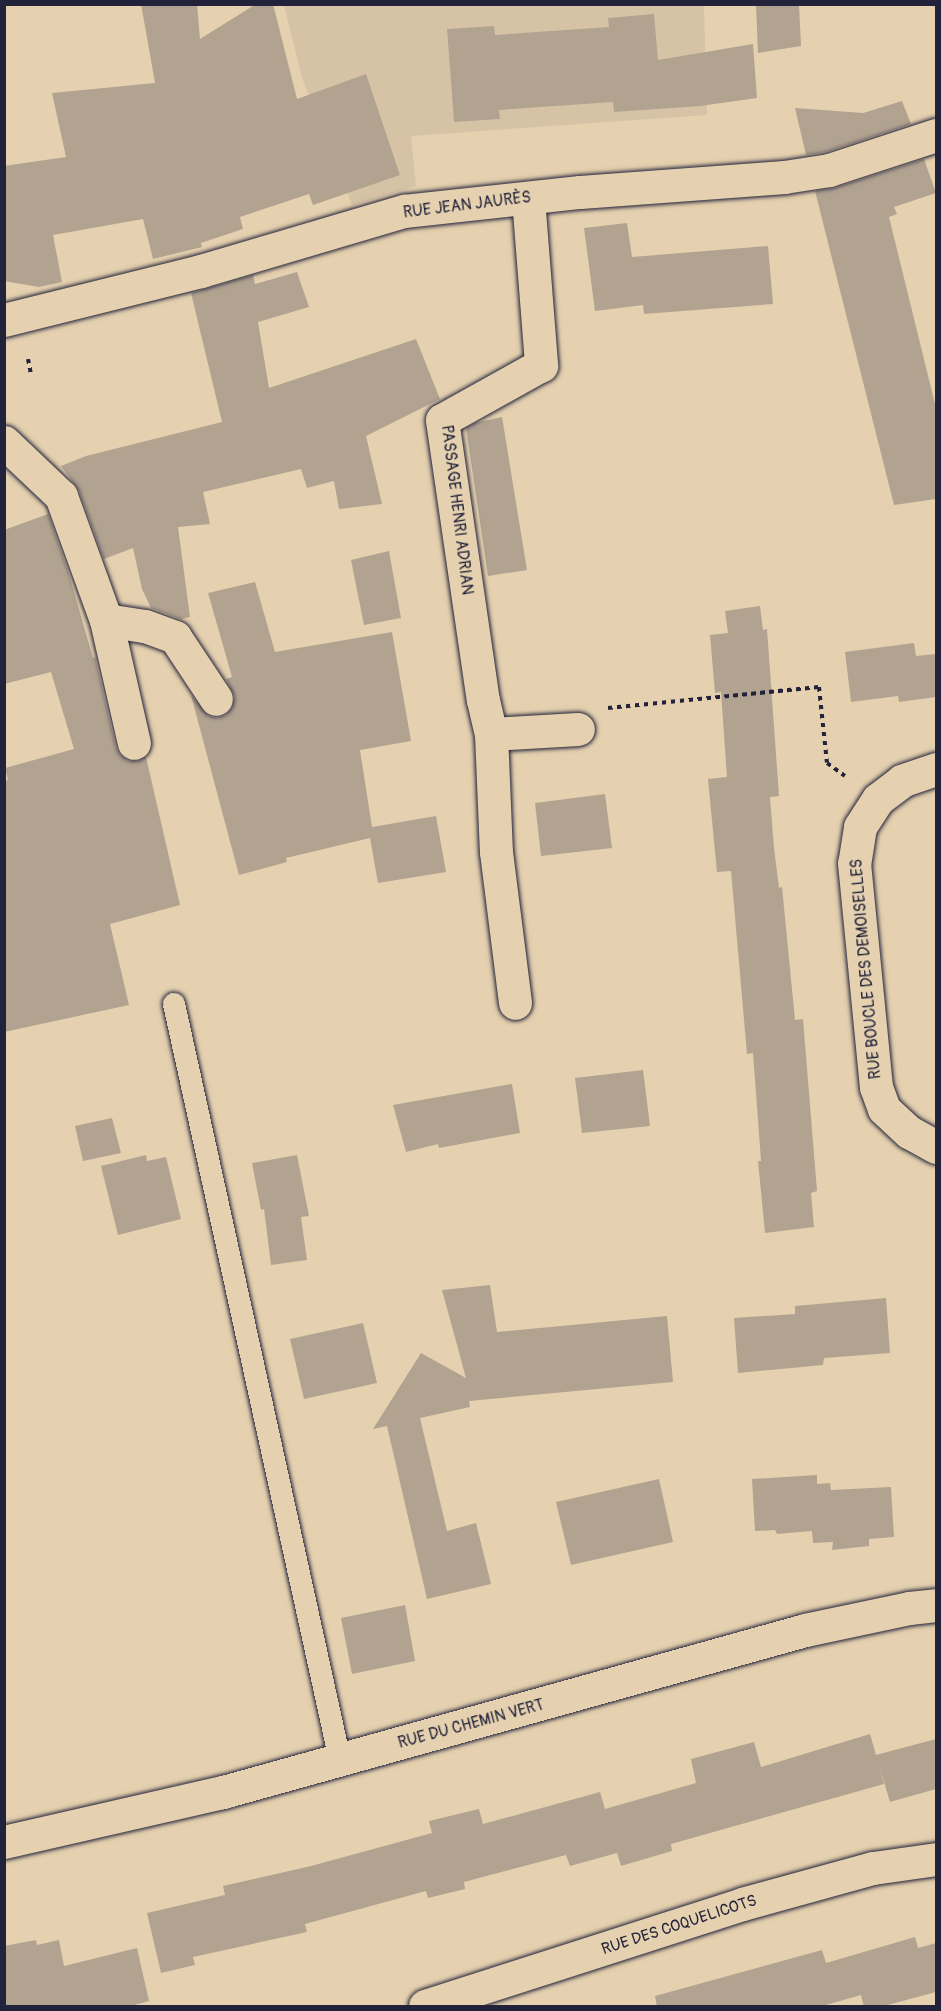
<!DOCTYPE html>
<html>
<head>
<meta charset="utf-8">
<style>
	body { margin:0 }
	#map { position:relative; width:941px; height:2011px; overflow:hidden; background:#e5d1af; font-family:Pangolin,sans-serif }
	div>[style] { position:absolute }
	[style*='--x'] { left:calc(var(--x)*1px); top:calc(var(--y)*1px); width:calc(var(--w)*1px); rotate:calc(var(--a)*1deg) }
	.built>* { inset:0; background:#d6c3a6 }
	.building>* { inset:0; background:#b2a391 }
	.path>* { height:4px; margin-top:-2px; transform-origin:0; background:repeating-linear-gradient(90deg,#22223b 0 4.5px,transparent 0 9px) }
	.roads { filter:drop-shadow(0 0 2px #22223b) drop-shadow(0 0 2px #22223b) }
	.lane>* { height:22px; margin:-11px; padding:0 11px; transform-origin:11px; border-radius:11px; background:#e5d1af }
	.street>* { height:33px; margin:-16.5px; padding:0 16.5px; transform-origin:16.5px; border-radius:16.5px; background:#e5d1af }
	.secondary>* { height:33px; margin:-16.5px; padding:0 16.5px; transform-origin:16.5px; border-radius:16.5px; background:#e5d1af }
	span { translate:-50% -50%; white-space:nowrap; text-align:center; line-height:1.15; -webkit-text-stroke:4.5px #e5d1af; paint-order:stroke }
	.street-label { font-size:16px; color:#22223b }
	.frame { position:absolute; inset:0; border:6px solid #22223b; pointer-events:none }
</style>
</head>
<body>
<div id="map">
	<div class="built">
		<div style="clip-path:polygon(284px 5px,704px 5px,707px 115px,411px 136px,416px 186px,352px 205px,302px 78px)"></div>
	</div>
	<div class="building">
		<div style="clip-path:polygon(141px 4px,197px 4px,200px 39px,256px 4px,273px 4px,297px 99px,366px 74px,400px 175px,313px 205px,309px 194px,240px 217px,243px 229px,201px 243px,202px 247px,153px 259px,143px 219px,53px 235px,62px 282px,39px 287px,4px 281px,4px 166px,66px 157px,52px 93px,155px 83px)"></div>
		<div style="clip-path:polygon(756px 4px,799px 4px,801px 46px,758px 53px)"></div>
		<div style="clip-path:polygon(654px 14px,658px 60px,753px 44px,757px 98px,700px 106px,614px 112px,613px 102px,499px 110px,500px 119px,454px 122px,447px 29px,494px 26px,495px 35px,609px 27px,608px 18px)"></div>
		<div style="clip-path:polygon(902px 101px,911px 124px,825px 152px,806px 155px,795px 108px,863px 113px)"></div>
		<div style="clip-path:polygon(924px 159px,936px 193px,894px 207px,897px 214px,889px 217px,936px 408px,936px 499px,894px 505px,815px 191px,835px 188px)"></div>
		<div style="clip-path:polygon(627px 223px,632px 257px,768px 246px,773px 304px,644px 314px,643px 305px,595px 311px,584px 228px)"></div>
		<div style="clip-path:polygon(297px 272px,309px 307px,258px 322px,269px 388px,416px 339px,440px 399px,366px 436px,382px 504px,339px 509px,334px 481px,307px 488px,301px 469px,203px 492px,210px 524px,178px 527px,190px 617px,181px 619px,151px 608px,142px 589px,133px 548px,104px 559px,79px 490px,61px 466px,86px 456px,222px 422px,191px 293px,253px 275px,255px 284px)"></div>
		<div style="clip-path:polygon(502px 417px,527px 570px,488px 576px,466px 428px,475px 423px)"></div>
		<div style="clip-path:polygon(48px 514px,68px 571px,93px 658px,95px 657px,116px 748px,120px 755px,128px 761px,138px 761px,146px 757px,180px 905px,110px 924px,129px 1005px,4px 1032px,4px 781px,8px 780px,5px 768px,74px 749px,51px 672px,4px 684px,4px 530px)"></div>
		<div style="clip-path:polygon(389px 551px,401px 618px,364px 625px,351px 560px)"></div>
		<div style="clip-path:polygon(255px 582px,275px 652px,392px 632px,411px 741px,360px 750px,372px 827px,436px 816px,446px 872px,378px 883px,370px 838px,286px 858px,287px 862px,239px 875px,191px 695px,208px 716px,217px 718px,226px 715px,232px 708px,235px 697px,226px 679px,232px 677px,208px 593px)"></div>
		<div style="clip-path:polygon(760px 606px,763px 630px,767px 629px,779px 796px,770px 797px,774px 848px,779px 888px,782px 887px,795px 1020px,803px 1019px,817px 1191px,811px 1193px,814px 1227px,765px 1233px,758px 1161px,761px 1161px,753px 1053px,747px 1054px,731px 871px,717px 872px,708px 779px,727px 777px,721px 692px,715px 693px,710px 635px,728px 633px,725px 611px)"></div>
		<div style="clip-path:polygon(914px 643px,916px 656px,936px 654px,936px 697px,899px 702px,898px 696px,851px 702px,845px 652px)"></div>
		<div style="clip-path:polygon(605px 794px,612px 848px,541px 856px,535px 803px)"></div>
		<div style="clip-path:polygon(643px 1070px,650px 1126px,582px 1133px,575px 1078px)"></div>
		<div style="clip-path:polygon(512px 1084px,520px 1133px,439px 1148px,438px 1144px,406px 1152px,393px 1105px)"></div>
		<div style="clip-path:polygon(112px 1118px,121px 1153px,83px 1161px,75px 1126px)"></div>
		<div style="clip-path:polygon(146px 1155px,147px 1161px,166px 1157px,181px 1219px,118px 1235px,101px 1166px)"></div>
		<div style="clip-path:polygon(297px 1155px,309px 1216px,301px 1217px,307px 1260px,271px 1265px,264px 1209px,261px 1210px,252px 1163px)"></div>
		<div style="clip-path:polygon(490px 1285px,497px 1332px,667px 1316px,673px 1382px,469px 1401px,470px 1407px,420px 1418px,447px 1531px,476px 1523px,491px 1584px,427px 1599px,387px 1426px,373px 1429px,421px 1353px,466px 1378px,442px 1290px)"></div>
		<div style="clip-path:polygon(886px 1298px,890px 1353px,824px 1358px,823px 1365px,738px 1373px,734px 1318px,795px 1314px,795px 1306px)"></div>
		<div style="clip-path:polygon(363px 1323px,377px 1383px,304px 1399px,290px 1339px)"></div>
		<div style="clip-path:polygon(817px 1475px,817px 1484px,830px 1483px,831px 1490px,891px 1487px,894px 1537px,869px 1539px,869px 1546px,832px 1550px,833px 1542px,813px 1543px,812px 1531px,777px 1534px,775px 1530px,755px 1531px,752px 1479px)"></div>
		<div style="clip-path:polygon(659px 1479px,673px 1542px,571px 1565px,556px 1502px)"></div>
		<div style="clip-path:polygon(405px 1605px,415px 1661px,352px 1674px,341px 1618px)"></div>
		<div style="clip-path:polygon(870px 1734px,876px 1755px,936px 1739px,936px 1789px,890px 1802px,879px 1765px,884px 1784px,671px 1844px,672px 1851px,621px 1866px,617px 1853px,570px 1866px,566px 1855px,464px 1882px,465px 1889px,428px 1898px,426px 1891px,305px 1924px,307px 1932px,193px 1957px,195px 1965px,161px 1973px,147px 1913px,225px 1895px,223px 1886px,311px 1866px,432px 1833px,429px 1821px,479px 1809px,483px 1824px,600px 1792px,605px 1809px,696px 1783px,691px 1759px,754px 1742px,761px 1767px)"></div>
		<div style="clip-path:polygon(915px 1937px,918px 1948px,936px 1943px,936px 1992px,880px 2007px,864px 2007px,861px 1995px,819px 2007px,657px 2007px,655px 1996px,822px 1950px,826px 1963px)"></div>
		<div style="clip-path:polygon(36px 1940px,37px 1945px,59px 1940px,64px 1966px,137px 1948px,149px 2001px,127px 2007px,4px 2007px,4px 1946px)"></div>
	</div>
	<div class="path">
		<div style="--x:28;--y:359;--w:15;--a:79"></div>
		<div style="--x:608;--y:708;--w:212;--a:-5.7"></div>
		<div style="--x:819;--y:687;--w:76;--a:84"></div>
		<div style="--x:827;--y:763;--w:22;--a:36"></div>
	</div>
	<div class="roads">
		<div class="lane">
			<div style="--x:174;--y:1004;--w:774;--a:77.62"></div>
		</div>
		<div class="street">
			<div style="--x:528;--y:198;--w:168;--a:85.5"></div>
			<div style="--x:541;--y:365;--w:113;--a:150.9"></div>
			<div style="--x:442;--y:420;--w:283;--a:81.7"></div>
			<div style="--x:483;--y:700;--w:35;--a:77"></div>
			<div style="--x:491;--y:734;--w:87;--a:-3.3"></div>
			<div style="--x:4;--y:442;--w:79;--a:43.5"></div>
			<div style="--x:61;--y:496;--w:132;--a:70.1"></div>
			<div style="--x:106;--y:620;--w:39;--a:9"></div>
			<div style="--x:145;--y:626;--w:32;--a:20"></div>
			<div style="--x:175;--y:637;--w:74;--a:56.5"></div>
			<div style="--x:106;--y:620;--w:126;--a:77.2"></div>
			<div style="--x:491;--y:734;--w:118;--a:87.6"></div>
			<div style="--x:496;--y:852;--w:152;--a:82.8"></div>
			<div style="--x:936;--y:769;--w:36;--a:161"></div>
			<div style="--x:902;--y:781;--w:30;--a:143"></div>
			<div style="--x:878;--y:799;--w:33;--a:123"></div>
			<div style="--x:860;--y:827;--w:36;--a:99"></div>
			<div style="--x:854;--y:863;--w:225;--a:84.4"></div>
			<div style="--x:876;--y:1087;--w:23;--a:70"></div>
			<div style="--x:884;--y:1109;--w:34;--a:43"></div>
			<div style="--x:909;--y:1132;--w:31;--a:29"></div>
			<div style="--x:4;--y:1842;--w:225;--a:-12.9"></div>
			<div style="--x:223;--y:1792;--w:604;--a:-15.55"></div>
			<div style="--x:805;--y:1630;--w:106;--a:-11.9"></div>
			<div style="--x:909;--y:1608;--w:27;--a:-6"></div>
			<div style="--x:425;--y:2006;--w:333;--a:-17.8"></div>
			<div style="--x:742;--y:1904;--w:136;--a:-15.4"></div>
			<div style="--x:873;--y:1868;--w:64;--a:-8.1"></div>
		</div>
		<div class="secondary">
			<div style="--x:4;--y:320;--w:203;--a:-14"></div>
			<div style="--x:201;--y:271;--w:212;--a:-16.5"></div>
			<div style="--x:404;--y:211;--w:177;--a:-6.2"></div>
			<div style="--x:580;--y:192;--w:205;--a:-4.2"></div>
			<div style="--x:784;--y:177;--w:46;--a:-8.8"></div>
			<div style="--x:829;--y:170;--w:113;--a:-18.1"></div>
		</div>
	</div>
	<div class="street-label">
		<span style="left:467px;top:205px;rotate:-7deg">RUE JEAN JAURÈS</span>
		<span style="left:457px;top:510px;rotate:83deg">PASSAGE HENRI ADRIAN</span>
		<span style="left:866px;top:969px;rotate:-95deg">RUE BOUCLE DES DEMOISELLES</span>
		<span style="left:471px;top:1724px;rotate:-15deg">RUE DU CHEMIN VERT</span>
		<span style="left:679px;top:1925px;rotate:-18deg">RUE DES COQUELICOTS</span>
	</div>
	<div class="frame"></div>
</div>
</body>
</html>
